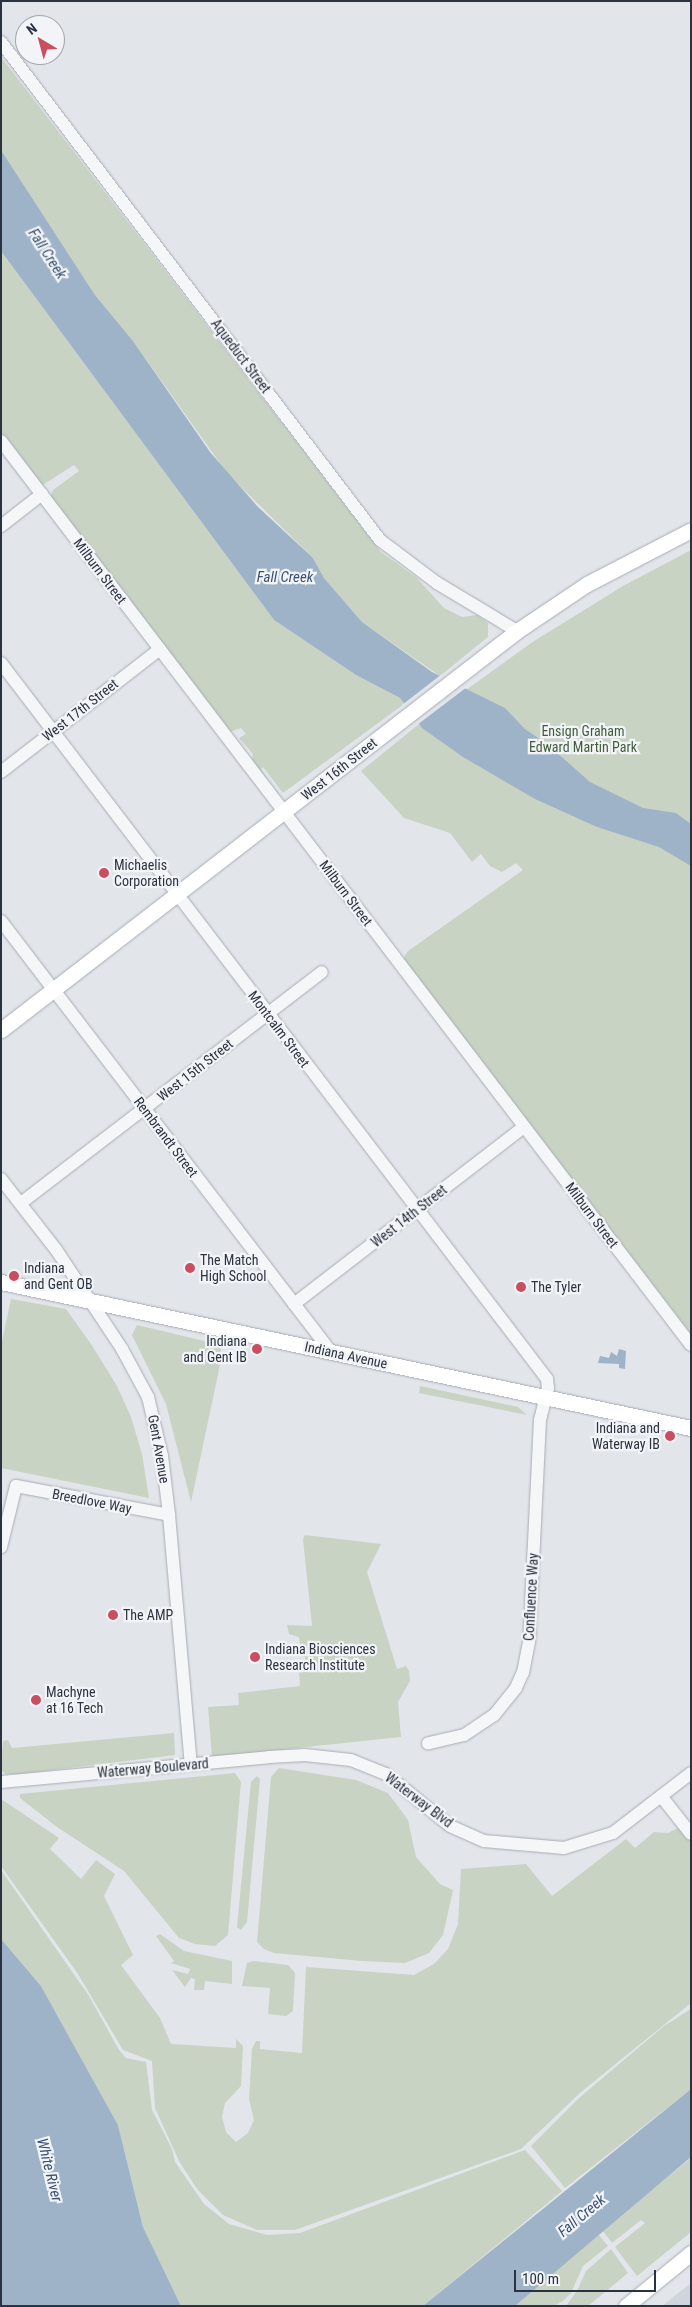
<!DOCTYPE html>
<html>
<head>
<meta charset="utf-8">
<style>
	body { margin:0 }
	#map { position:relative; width:692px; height:2307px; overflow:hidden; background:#e2e5ea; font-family:"Roboto Condensed",sans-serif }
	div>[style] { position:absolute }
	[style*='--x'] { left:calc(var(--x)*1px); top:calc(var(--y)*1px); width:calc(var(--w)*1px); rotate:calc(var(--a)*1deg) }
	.built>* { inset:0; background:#d0d4dc }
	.green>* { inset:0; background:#c8d3c4 }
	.water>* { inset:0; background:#9fb3c8 }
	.pier>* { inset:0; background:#e2e5ea }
	.roads { filter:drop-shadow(0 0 1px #a7acb4) drop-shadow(0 0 1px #a7acb4) }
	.minor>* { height:12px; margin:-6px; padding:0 6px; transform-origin:6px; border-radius:6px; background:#f5f6f8 }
	.major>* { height:15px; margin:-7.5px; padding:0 7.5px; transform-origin:7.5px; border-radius:7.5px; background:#fff }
	.dots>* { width:14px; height:14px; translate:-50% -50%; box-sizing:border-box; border:2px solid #f2f4f7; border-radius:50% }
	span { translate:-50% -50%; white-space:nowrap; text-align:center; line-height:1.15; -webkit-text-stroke:4.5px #f2f4f7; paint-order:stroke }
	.street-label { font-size:14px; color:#2b3341 }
	.park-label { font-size:14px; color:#3f5c39 }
	.poi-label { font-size:14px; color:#2b3341 }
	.left { translate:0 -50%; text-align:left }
	.right { translate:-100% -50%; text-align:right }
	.water-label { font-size:15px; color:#375174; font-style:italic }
	.frame { position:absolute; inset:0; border:2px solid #2b3341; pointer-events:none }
	.north { position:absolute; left:15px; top:15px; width:50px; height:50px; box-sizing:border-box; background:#f2f4f7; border:1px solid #a2a7ae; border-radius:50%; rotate:323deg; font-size:14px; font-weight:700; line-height:20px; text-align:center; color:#2b3341 }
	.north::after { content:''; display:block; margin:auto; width:18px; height:22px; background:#c94e5f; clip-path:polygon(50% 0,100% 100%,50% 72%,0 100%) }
	.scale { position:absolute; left:514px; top:2270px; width:142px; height:22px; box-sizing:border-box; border:2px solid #2b3341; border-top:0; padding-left:6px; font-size:15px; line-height:18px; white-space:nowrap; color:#2b3341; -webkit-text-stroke:4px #f2f4f7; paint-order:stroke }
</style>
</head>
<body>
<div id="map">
	<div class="built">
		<div style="clip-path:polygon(691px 2283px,691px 2306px,662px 2306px)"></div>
	</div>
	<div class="green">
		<div style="clip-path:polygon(1px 57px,381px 552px,417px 578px,444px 608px,462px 617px,477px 615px,488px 623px,488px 637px,440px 676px,362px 622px,324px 578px,313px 558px,227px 473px,133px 341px,95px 295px,1px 150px)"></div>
		<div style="clip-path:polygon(1px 251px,274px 620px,356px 675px,400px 698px,404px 704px,283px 793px,263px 767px,261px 769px,277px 795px,252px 763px,253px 754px,239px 738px,246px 734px,241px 728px,229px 732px,50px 497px,53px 490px,79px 471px,74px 465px,41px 486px,1px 434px)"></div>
		<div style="clip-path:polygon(691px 550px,691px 1334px,403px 959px,408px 951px,523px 870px,516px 863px,502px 872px,490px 866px,481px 854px,472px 862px,450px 833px,404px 818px,361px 771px,419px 724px,531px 643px,623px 586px)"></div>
		<div style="clip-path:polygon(11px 1299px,66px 1309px,91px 1344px,117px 1386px,131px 1417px,142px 1454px,149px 1498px,1px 1468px,1px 1346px)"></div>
		<div style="clip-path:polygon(137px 1325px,221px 1345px,220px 1365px,191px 1502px,166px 1404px,132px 1335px)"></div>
		<div style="clip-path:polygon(420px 1386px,518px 1407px,527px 1415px,419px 1393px)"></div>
		<div style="clip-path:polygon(305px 1535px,381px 1544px,367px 1572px,397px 1669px,406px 1666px,409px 1671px,410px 1681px,398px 1702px,401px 1737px,212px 1757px,208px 1707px,239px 1705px,238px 1693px,300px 1686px,299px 1668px,306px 1667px,304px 1645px,300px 1645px,299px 1637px,289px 1634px,287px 1625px,312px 1626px,303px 1539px)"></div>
		<div style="clip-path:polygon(174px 1733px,175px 1755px,20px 1774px,6px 1774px,1px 1770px,3px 1741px,8px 1740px,12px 1748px)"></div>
		<div style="clip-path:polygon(279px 1768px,356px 1780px,388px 1793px,408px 1820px,416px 1857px,440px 1884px,453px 1890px,443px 1935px,429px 1953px,405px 1963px,362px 1961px,274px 1953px,264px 1949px,257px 1942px,271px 1777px)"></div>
		<div style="clip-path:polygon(235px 1773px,241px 1782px,228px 1935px,215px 1946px,195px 1944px,179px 1938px,124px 1871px,57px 1827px,20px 1798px,20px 1794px)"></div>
		<div style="clip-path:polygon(257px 1776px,260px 1779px,247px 1922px,241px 1930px,237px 1927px,251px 1782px)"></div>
		<div style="clip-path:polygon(1px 1799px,59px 1838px,50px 1849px,81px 1879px,96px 1860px,115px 1874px,104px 1896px,133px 1955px,121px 1965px,160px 2018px,171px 2044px,236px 2048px,236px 2039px,243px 2046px,241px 2086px,225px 2103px,222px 2117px,226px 2132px,236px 2142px,248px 2133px,254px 2120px,249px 2099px,252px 2049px,256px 2041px,260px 2041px,260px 2049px,302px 2053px,306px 1967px,414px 1975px,434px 1964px,448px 1949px,458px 1924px,461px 1869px,526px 1864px,552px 1896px,626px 1839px,635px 1848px,654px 1832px,668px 1833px,691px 1821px,691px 2003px,581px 2092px,521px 2149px,295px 2230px,257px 2230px,223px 2215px,197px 2189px,179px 2161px,155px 2108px,152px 2061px,123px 2050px,78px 1974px,1px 1866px)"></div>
		<div style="clip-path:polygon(1px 1870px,89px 1996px,119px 2050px,126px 2058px,146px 2062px,152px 2110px,172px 2149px,175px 2162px,204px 2204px,229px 2224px,267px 2235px,300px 2233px,525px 2150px,562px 2191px,423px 2306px,181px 2306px,143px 2227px,118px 2125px,41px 1986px,1px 1939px)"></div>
		<div style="clip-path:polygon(160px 1934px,184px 1951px,232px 1961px,232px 1984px,205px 1981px,204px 1990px,194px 1990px,195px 1979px,191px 1978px,185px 1987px,172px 1970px,188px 1974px,190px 1969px,171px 1963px,174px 1961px,156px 1936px)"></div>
		<div style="clip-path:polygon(253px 1961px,288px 1965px,295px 1973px,293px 2011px,286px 2016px,268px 2014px,270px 1988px,242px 1986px,247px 1963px)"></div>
		<div style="clip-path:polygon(691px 2009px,691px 2089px,565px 2188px,531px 2146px,579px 2098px,664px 2026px)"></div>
		<div style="clip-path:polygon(691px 2158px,691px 2232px,637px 2276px,615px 2247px,645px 2223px,641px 2220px,612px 2243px,602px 2230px)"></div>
		<div style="clip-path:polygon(598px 2234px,608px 2246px,583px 2266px,571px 2293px,563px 2301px,554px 2306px,515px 2306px)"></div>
		<div style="clip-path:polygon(611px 2249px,628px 2273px,588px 2306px,566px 2306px,577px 2291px,586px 2271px)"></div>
	</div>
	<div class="water">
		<div style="clip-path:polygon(1px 150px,95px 295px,133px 341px,210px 452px,257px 506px,313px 558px,324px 578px,362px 622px,432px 672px,505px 708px,525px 729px,547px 744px,590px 782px,643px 808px,676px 813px,691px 824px,691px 866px,659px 847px,597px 827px,535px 799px,463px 757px,422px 728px,400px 698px,356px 675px,274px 620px,1px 251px)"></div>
		<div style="clip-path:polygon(619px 1349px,626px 1351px,625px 1369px,619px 1368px,619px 1364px,598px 1363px,600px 1356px,609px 1358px,611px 1352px,617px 1356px)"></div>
		<div style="clip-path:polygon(1px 1939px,41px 1986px,118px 2125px,143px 2227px,181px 2306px,1px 2306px)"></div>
		<div style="clip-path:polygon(691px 2089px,691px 2157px,515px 2306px,423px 2306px)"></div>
	</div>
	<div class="pier">
		<div style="clip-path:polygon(442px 674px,467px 687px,417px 725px,402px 705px)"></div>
	</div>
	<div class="roads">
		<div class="minor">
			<div style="--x:1;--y:42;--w:626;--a:52.73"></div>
			<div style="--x:380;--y:540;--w:71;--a:37"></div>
			<div style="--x:437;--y:583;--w:93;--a:31"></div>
			<div style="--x:1;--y:441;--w:1137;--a:52.65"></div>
			<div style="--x:1;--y:526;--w:52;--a:-38"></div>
			<div style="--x:1;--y:663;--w:900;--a:52.67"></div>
			<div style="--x:547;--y:1379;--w:9;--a:84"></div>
			<div style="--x:548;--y:1388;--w:33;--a:104"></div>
			<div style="--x:540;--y:1420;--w:222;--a:92.8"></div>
			<div style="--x:529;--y:1642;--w:31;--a:101"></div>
			<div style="--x:523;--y:1672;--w:17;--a:114"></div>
			<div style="--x:516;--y:1688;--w:35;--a:129"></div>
			<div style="--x:494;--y:1715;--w:36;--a:146"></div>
			<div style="--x:464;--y:1735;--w:37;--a:167"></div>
			<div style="--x:1;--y:772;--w:201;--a:-37.7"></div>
			<div style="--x:1;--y:921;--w:543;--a:52.56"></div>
			<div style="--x:1;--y:1179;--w:91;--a:52.1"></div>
			<div style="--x:57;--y:1251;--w:118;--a:56.4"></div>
			<div style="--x:122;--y:1349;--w:55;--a:61.6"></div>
			<div style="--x:148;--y:1397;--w:61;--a:76.7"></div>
			<div style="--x:162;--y:1456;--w:59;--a:83.2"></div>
			<div style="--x:169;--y:1515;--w:250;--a:85"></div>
			<div style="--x:21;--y:1203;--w:379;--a:-37.5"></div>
			<div style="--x:294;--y:1304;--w:290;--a:-37.6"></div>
			<div style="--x:1;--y:1547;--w:63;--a:-76.2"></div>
			<div style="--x:16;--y:1486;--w:156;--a:10.7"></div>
			<div style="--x:1;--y:1782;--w:269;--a:-5.3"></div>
			<div style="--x:269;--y:1757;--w:36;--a:-3"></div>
			<div style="--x:305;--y:1755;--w:46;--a:6.2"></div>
			<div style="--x:351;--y:1760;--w:38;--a:22"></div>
			<div style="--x:386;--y:1774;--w:82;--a:39.1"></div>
			<div style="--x:450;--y:1826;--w:37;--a:24"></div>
			<div style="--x:484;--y:1841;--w:80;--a:5"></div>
			<div style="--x:564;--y:1848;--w:51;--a:-17"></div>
			<div style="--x:613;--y:1833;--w:98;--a:-37.6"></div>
			<div style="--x:661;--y:1796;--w:48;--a:51.7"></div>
		</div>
		<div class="major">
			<div style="--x:1;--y:1030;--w:652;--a:-37.71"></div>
			<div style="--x:517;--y:631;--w:84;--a:-33.9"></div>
			<div style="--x:587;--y:584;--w:117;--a:-27.4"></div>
			<div style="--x:1;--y:1282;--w:705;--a:11.95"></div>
			<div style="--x:626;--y:2306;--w:84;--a:-39.2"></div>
		</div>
	</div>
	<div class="dots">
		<div style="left:104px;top:873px;background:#c94e5f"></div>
		<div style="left:190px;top:1268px;background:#c94e5f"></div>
		<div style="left:14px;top:1276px;background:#c94e5f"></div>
		<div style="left:521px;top:1287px;background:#c94e5f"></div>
		<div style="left:257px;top:1349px;background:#c94e5f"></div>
		<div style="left:670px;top:1436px;background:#c94e5f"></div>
		<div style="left:113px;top:1615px;background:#c94e5f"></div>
		<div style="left:255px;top:1657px;background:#c94e5f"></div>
		<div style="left:36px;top:1700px;background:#c94e5f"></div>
	</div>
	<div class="street-label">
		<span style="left:241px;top:356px;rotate:53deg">Aqueduct Street</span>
		<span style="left:100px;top:571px;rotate:53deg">Milburn Street</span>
		<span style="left:80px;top:710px;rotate:-38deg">West 17th Street</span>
		<span style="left:339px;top:769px;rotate:-38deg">West 16th Street</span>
		<span style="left:346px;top:893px;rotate:53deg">Milburn Street</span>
		<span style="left:279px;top:1029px;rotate:53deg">Montcalm Street</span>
		<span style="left:195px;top:1070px;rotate:-38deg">West 15th Street</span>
		<span style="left:166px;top:1137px;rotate:53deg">Rembrandt Street</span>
		<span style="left:592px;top:1215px;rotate:53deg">Milburn Street</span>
		<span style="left:409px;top:1216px;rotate:-38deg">West 14th Street</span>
		<span style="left:346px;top:1355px;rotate:12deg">Indiana Avenue</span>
		<span style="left:159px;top:1449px;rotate:80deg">Gent Avenue</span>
		<span style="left:92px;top:1501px;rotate:11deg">Breedlove Way</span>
		<span style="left:531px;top:1597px;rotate:-87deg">Confluence Way</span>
		<span style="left:153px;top:1768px;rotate:-5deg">Waterway Boulevard</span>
		<span style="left:419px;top:1800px;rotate:37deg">Waterway Blvd</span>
	</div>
	<div class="park-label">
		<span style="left:583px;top:739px">Ensign Graham<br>Edward Martin Park</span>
	</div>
	<div class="poi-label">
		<span class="left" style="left:114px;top:873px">Michaelis<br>Corporation</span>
		<span class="left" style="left:200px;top:1268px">The Match<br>High School</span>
		<span class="left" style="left:24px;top:1276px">Indiana<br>and Gent OB</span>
		<span class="left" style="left:531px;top:1287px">The Tyler</span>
		<span class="right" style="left:247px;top:1349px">Indiana<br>and Gent IB</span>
		<span class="right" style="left:660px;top:1436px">Indiana and<br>Waterway IB</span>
		<span class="left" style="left:123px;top:1615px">The AMP</span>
		<span class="left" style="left:265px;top:1657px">Indiana Biosciences<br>Research Institute</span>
		<span class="left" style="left:46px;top:1700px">Machyne<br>at 16 Tech</span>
	</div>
	<div class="water-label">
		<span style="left:47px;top:254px;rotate:57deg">Fall Creek</span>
		<span style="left:285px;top:578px">Fall Creek</span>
		<span style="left:49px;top:2170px;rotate:76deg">White River</span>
		<span style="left:582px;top:2216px;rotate:-40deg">Fall Creek</span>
	</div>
	<div class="frame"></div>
	<div class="north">N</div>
	<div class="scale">100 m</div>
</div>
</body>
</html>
